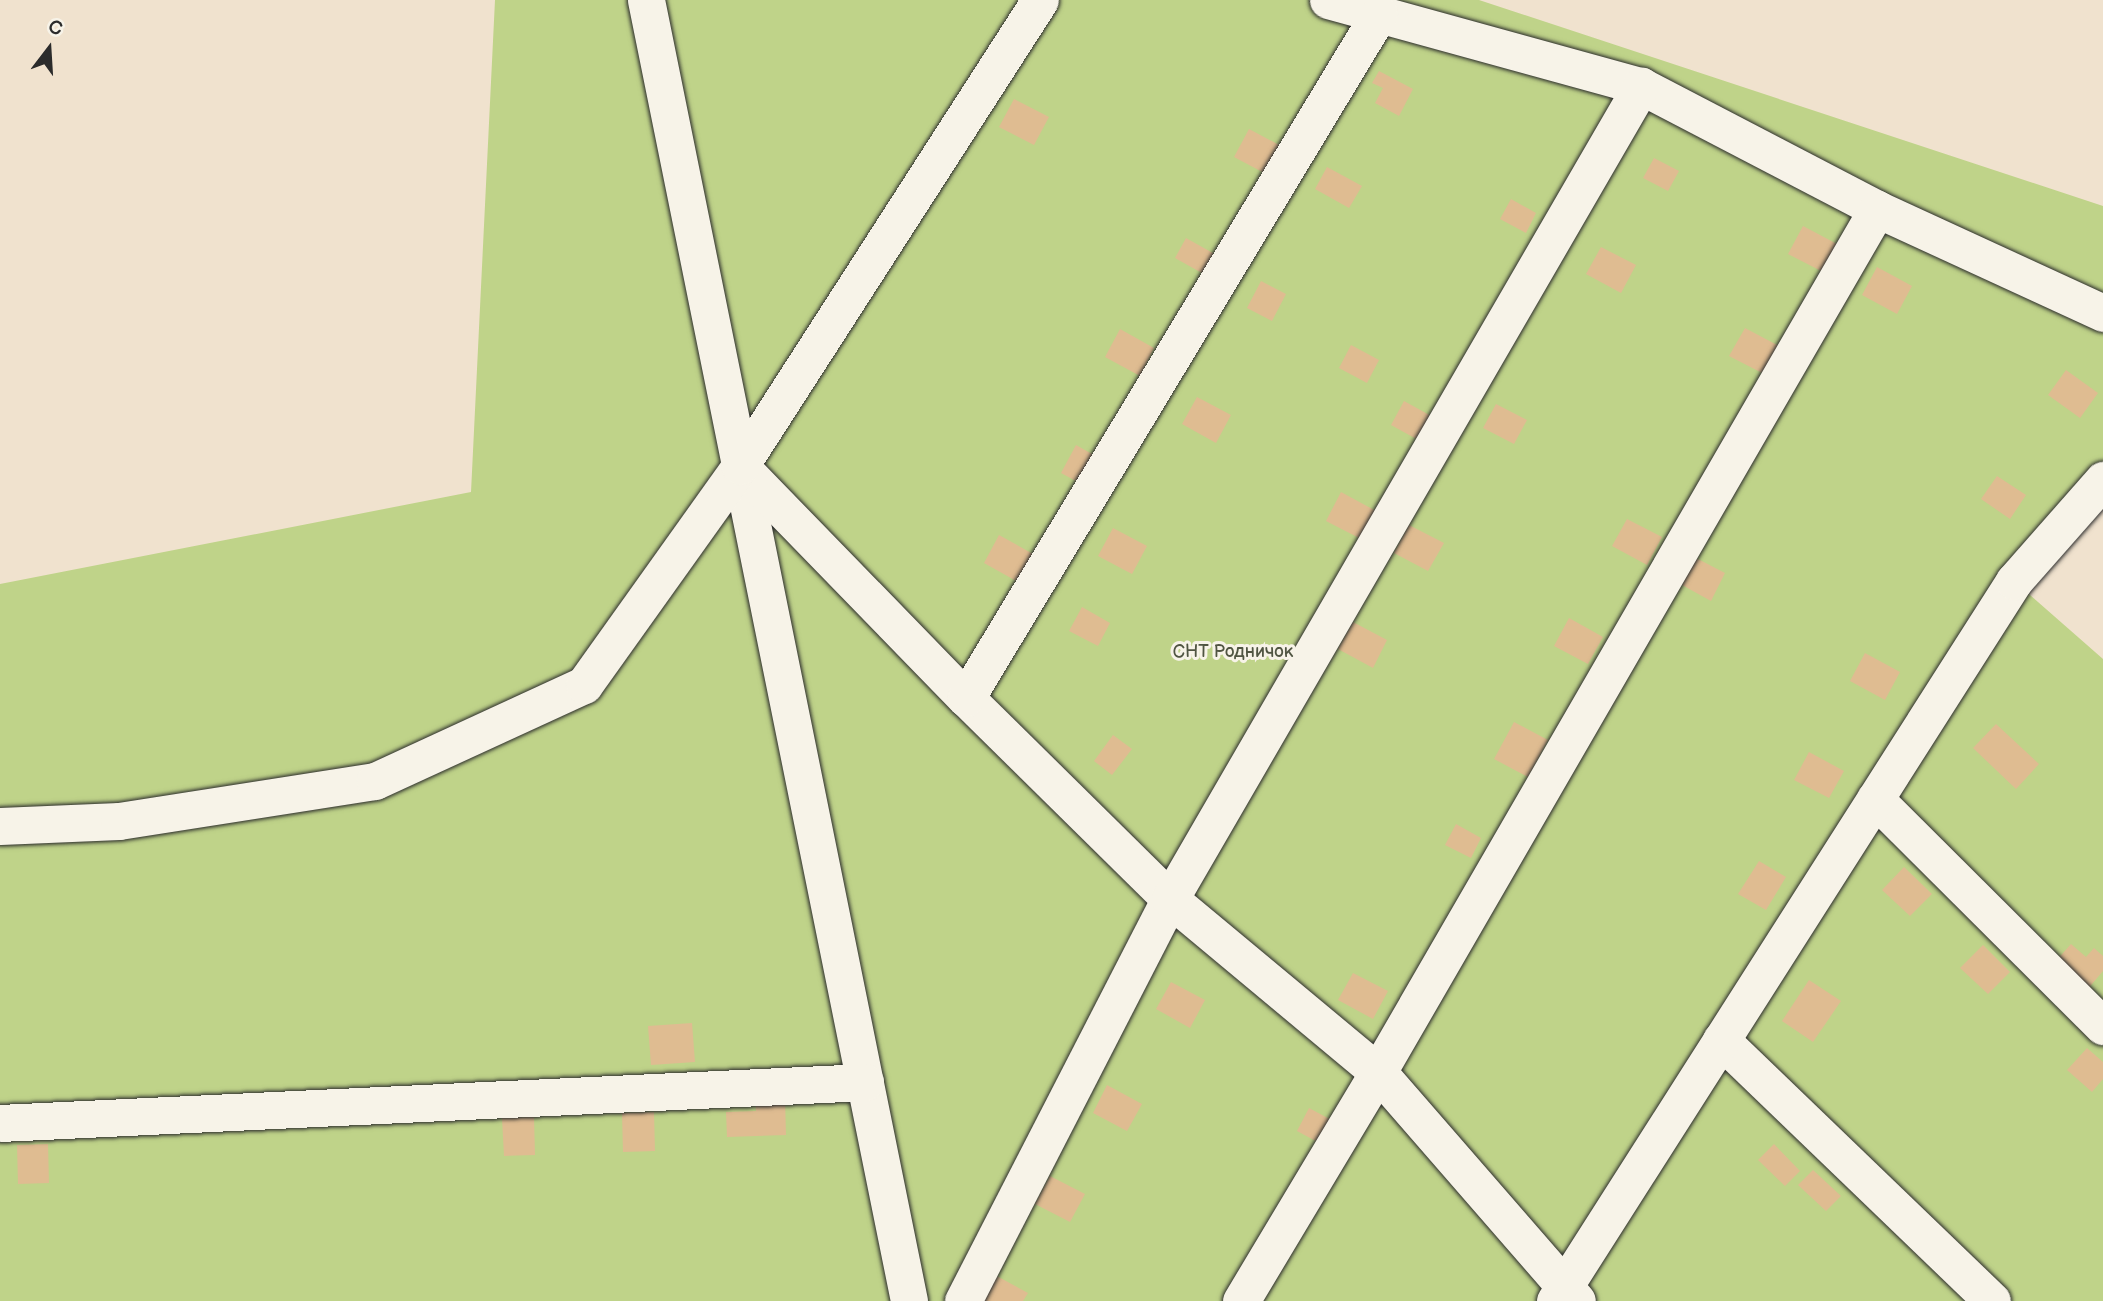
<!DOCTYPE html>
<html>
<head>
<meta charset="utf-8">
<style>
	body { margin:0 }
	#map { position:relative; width:2103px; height:1301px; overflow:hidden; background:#f0e2ce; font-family:"Balsamiq Sans",sans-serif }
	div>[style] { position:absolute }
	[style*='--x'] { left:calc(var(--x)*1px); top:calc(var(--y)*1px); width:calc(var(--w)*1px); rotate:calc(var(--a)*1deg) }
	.green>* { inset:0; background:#bfd389 }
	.building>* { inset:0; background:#dfbc91 }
	.roads { filter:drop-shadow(0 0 2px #2b2b2b) drop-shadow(0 0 2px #2b2b2b) }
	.minor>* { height:37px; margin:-18.5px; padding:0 18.5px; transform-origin:18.5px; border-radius:18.5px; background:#f7f3e8 }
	span { translate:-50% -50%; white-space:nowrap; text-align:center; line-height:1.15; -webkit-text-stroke:6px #f7f3e8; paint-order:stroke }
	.park-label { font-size:18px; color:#505542 }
	.north { position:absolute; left:14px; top:14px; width:70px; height:70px; -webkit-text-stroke:5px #f7f3e8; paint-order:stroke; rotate:17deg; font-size:19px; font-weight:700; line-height:28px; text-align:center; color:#2b2b2b }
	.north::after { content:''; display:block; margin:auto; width:24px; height:32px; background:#2b2b2b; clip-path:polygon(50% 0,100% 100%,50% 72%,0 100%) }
</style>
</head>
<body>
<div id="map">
	<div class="green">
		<div style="clip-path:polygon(495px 0,1479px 0,2103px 206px,2103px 480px,2014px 581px,2103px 659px,2103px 1301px,0 1301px,0 584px,471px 492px)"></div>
	</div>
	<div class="building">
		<div style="clip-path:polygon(1379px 71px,1413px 89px,1399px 116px,1375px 103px,1383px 88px,1372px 83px)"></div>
		<div style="clip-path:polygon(1014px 99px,1049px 117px,1034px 145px,999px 127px)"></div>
		<div style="clip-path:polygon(1249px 129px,1283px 147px,1268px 175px,1234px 157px)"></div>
		<div style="clip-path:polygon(1654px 158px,1679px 171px,1668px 191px,1643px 178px)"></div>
		<div style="clip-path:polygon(1327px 167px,1362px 186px,1349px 208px,1315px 189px)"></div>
		<div style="clip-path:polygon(1511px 199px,1536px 213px,1526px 233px,1500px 219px)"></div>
		<div style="clip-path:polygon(1803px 226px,1837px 244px,1823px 272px,1788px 254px)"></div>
		<div style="clip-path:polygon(1186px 238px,1220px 257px,1209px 277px,1175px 258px)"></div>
		<div style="clip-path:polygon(1601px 247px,1636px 265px,1621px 293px,1586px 274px)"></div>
		<div style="clip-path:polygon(1877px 267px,1912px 286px,1897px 314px,1862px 295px)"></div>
		<div style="clip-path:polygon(1261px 281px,1286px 294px,1272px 321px,1247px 308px)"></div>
		<div style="clip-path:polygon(1745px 328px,1779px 346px,1764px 374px,1729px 356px)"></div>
		<div style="clip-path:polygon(1120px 329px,1154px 348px,1140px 376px,1105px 357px)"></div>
		<div style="clip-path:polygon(1351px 345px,1379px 360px,1367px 383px,1339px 368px)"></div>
		<div style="clip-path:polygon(2066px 370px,2098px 393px,2080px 418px,2048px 395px)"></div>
		<div style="clip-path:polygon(1197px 397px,1231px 415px,1216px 443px,1182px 424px)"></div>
		<div style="clip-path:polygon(1404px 401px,1433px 417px,1420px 441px,1391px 425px)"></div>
		<div style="clip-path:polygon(1496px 404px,1527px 420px,1514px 444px,1483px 428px)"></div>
		<div style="clip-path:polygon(1076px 445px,1101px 459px,1087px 487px,1061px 473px)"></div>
		<div style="clip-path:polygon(1997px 476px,2026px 495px,2010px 519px,1981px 499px)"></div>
		<div style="clip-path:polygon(1341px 492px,1376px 511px,1361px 539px,1326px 521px)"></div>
		<div style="clip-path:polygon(1627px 519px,1662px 537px,1647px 565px,1612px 546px)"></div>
		<div style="clip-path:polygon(1409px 525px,1444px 543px,1428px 571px,1394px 553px)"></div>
		<div style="clip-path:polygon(1113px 528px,1147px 546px,1132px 574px,1098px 556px)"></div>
		<div style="clip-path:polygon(999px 535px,1033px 554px,1018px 582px,984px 563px)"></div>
		<div style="clip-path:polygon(1696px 558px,1725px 573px,1711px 601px,1682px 585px)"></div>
		<div style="clip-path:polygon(1082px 607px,1110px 623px,1098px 646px,1069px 631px)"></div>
		<div style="clip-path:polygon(1569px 618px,1603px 637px,1588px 664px,1554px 646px)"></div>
		<div style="clip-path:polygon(1353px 622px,1387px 640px,1373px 668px,1338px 649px)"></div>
		<div style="clip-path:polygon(1865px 653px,1900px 672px,1885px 700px,1850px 681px)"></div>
		<div style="clip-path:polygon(1514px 722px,1548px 740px,1528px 777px,1494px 759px)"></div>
		<div style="clip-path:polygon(1996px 724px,2039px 764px,2016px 789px,1973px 748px)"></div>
		<div style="clip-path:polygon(1113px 735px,1132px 749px,1112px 775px,1094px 761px)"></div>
		<div style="clip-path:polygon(1809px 752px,1844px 771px,1829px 798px,1794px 780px)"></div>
		<div style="clip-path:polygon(1456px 824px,1481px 838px,1471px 858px,1445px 845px)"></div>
		<div style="clip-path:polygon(1759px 861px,1786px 877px,1766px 910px,1738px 894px)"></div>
		<div style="clip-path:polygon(1904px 867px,1932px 894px,1910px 916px,1882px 890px)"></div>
		<div style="clip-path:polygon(2071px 944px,2086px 957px,2094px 948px,2103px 956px,2103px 971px,2087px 990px,2055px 962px)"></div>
		<div style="clip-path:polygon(1983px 945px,2010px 972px,1988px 994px,1960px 968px)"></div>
		<div style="clip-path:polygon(1353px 973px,1388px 991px,1373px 1019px,1338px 1000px)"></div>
		<div style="clip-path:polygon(1809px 980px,1841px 1001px,1813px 1042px,1782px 1021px)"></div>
		<div style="clip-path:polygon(1171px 982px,1205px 1000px,1190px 1028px,1156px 1009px)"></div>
		<div style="clip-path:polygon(692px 1023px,695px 1062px,651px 1065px,648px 1026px)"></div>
		<div style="clip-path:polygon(2087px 1048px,2103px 1062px,2103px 1079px,2092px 1092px,2067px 1070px)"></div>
		<div style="clip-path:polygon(1107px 1085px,1142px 1104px,1127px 1131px,1093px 1113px)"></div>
		<div style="clip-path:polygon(785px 1098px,786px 1135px,727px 1137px,726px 1112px,756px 1111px,755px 1099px)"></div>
		<div style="clip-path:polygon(1309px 1108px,1337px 1123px,1325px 1146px,1297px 1131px)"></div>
		<div style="clip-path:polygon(654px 1112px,655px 1151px,623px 1152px,622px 1113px)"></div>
		<div style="clip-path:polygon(534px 1117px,535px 1155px,504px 1156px,502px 1118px)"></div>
		<div style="clip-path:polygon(48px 1144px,49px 1183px,18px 1184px,17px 1145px)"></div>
		<div style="clip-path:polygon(1774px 1144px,1800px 1171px,1785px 1186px,1758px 1160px)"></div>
		<div style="clip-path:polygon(1813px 1170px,1841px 1196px,1826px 1211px,1798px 1185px)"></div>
		<div style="clip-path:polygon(1050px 1176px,1085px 1194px,1070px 1222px,1035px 1204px)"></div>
		<div style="clip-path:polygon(993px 1274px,1028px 1293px,1023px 1301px,979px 1301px)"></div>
	</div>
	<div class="roads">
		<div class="minor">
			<div style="--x:646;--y:0;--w:1327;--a:78.57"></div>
			<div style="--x:1328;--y:0;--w:325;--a:15.4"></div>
			<div style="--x:1641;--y:86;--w:266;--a:27.5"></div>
			<div style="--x:1877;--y:209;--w:249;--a:24.7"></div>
			<div style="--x:740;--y:466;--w:324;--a:45.8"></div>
			<div style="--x:966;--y:698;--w:286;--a:44.6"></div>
			<div style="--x:1170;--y:899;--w:271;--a:39.8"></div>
			<div style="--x:1378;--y:1072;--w:303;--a:49"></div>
			<div style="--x:966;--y:698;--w:799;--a:-58.88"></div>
			<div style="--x:1875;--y:799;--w:322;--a:44.9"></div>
			<div style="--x:0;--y:826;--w:119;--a:-2.4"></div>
			<div style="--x:119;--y:821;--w:259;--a:-8.9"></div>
			<div style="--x:375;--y:781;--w:230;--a:-24.7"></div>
			<div style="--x:584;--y:685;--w:269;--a:-54.5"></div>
			<div style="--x:740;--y:466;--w:554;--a:-57.23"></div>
			<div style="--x:1721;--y:1040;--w:376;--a:43.9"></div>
			<div style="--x:0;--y:1123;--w:866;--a:-2.71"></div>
			<div style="--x:963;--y:1301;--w:452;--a:-62.8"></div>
			<div style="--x:1170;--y:899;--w:940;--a:-59.91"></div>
			<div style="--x:1241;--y:1301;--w:267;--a:-59.1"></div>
			<div style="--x:1378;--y:1072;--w:997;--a:-59.96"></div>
			<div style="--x:1555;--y:1301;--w:854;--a:-57.48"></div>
			<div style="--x:2014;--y:581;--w:135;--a:-48.6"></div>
		</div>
	</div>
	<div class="park-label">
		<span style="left:1233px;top:652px">СНТ Родничок</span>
	</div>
	<div class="north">С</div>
</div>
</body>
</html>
